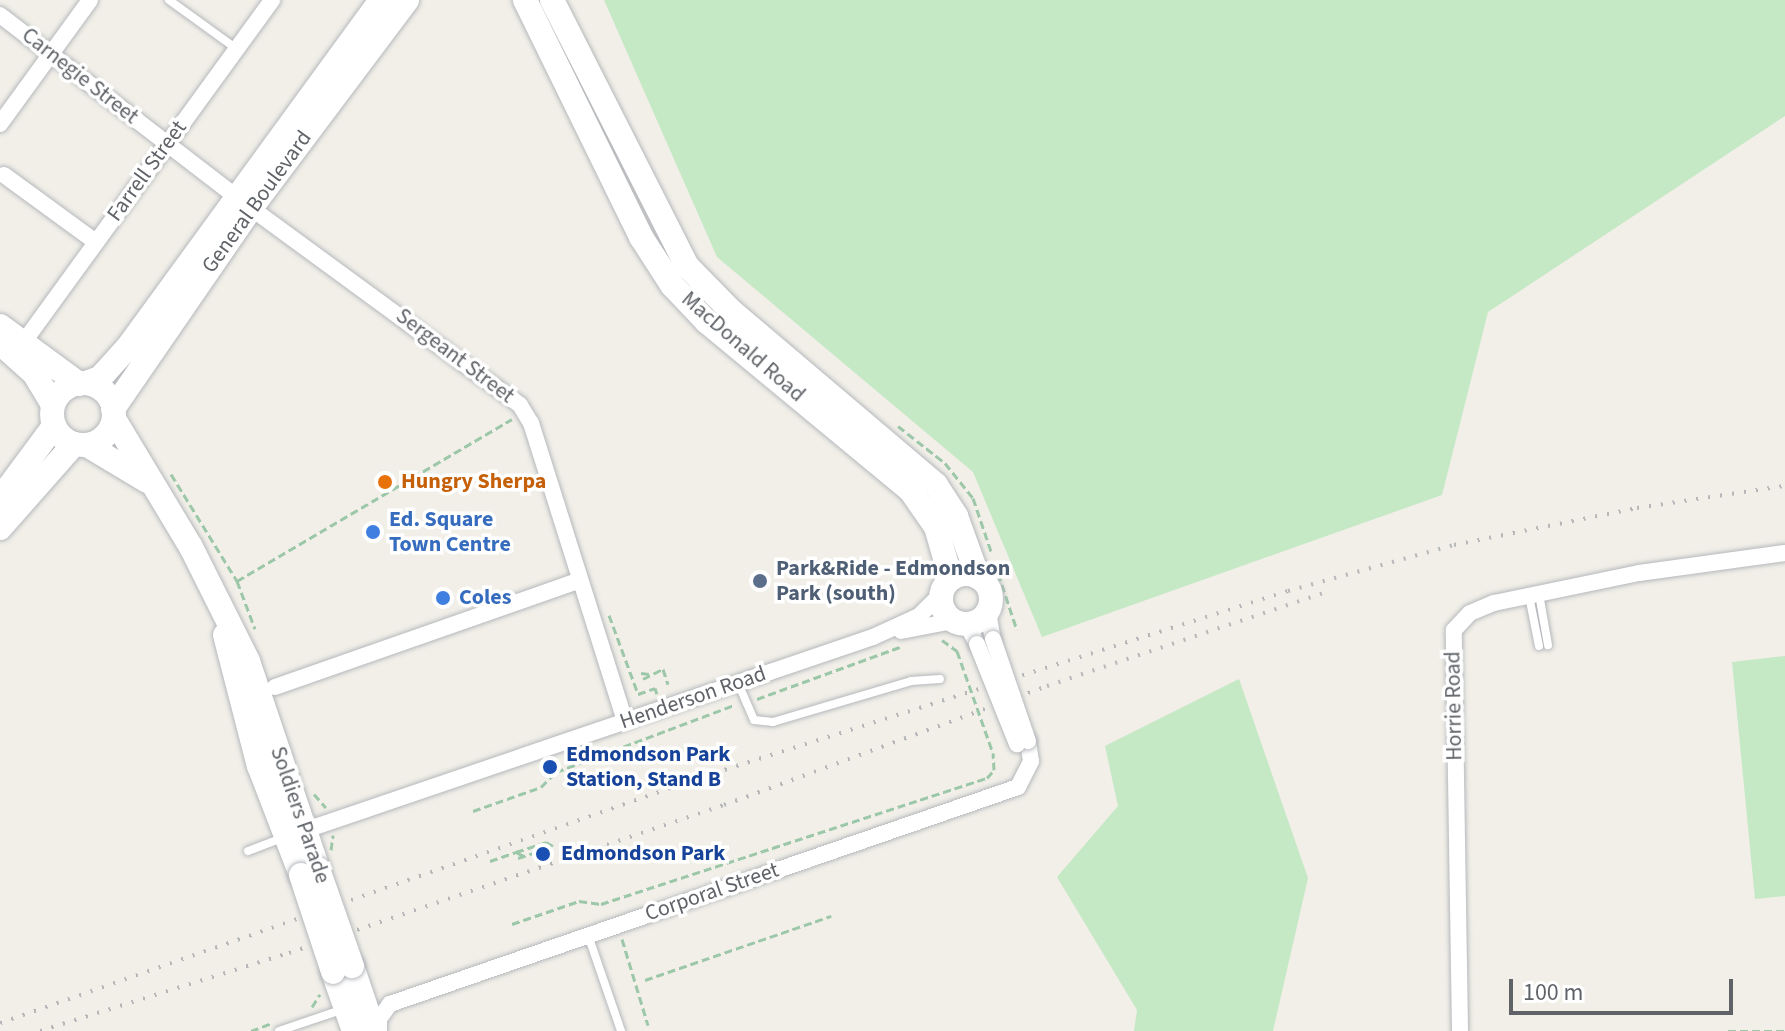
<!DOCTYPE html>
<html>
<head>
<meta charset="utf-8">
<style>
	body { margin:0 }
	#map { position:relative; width:1785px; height:1031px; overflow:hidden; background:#f1efe8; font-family:"Source Sans 3",sans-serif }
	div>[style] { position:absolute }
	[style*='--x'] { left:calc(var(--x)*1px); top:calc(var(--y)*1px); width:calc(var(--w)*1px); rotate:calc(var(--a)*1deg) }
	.green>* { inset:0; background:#c5e8c5 }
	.path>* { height:3px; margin-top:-1.5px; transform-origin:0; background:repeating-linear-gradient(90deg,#9cc7a9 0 8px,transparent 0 12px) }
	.roads { filter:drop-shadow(0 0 2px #b5b8bc) drop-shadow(0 0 2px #b5b8bc) }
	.lane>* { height:8px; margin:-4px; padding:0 4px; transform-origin:4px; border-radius:4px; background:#fff }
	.street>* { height:16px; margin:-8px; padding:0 8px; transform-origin:8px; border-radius:8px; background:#fff }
	.secondary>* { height:24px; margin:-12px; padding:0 12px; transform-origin:12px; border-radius:12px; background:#fff }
	.secondary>.ring { margin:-12px; padding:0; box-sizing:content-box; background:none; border:24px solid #fff; border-radius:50% }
	.rail>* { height:4px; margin-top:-2px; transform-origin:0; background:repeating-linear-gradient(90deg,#b6b7b8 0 2px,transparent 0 12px) }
	.path-bridge>* { height:3px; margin-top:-1.5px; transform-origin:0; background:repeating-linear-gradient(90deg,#9cc7a9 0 8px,transparent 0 12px) }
	.bridges { filter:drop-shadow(0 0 2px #b5b8bc) drop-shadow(0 0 2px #b5b8bc) }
	.street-bridge>* { height:16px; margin:-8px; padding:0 8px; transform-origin:8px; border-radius:8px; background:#fff }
	.secondary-bridge>* { height:24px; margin:-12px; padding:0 12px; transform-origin:12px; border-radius:12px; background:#fff }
	.dots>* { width:22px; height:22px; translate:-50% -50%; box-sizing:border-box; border:4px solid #fff; border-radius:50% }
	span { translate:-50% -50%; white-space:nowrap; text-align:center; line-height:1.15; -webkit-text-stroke:7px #fff; paint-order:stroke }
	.street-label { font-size:22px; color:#5f6368 }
	.food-label { font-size:22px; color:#c56008; font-weight:700 }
	.left { translate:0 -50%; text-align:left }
	.shop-label { font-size:22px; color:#366cbe; font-weight:700 }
	.service-label { font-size:22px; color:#4e5e75; font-weight:700 }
	.transit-label { font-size:22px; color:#164399; font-weight:700 }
	.scale { position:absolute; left:1509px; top:979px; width:224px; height:36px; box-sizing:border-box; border:4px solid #5f6368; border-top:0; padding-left:10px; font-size:24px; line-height:28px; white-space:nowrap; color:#5f6368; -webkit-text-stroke:6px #fff; paint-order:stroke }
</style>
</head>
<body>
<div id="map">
	<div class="green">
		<div style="clip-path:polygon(604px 0,1785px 0,1785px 116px,1488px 312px,1442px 495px,1042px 637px,973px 472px,717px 257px)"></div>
		<div style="clip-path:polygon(1785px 656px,1785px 896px,1755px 899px,1732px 662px)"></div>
		<div style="clip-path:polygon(1239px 679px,1308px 878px,1273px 1031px,1134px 1031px,1137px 1010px,1057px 877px,1118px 806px,1105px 746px)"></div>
	</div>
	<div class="path">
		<div style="--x:898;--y:426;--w:60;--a:38.2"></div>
		<div style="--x:945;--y:463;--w:45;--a:51.3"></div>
		<div style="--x:973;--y:498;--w:59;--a:71.3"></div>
		<div style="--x:171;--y:474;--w:126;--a:58.3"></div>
		<div style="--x:237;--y:581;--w:51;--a:69.4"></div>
		<div style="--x:998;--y:573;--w:60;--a:71.6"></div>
		<div style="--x:237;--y:581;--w:319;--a:-30.5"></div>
		<div style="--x:609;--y:615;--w:84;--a:69.8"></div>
		<div style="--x:638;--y:694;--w:18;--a:-19"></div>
		<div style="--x:655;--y:688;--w:6;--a:72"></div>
		<div style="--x:942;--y:640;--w:19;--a:36"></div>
		<div style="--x:641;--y:673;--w:8;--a:7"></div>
		<div style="--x:643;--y:679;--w:22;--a:-27"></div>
		<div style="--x:663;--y:669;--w:16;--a:72"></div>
		<div style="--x:757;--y:699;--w:152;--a:-20"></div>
		<div style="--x:314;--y:794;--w:18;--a:49"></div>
		<div style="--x:473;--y:811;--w:72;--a:-19.4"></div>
		<div style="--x:541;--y:787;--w:21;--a:-45"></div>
		<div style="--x:556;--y:772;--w:190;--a:-20.6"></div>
		<div style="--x:331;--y:850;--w:15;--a:-82"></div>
		<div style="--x:516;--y:852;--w:32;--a:-18"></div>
		<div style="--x:546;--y:842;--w:8;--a:30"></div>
		<div style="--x:518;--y:858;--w:19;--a:-18"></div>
		<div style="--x:490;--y:861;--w:28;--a:-19"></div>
		<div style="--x:516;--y:852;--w:9;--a:27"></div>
		<div style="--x:512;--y:924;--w:71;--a:-18.9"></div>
		<div style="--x:579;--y:901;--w:22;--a:8"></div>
		<div style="--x:601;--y:904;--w:406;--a:-18.1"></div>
		<div style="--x:987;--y:778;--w:11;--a:-49"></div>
		<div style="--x:994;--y:770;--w:17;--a:-93"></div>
		<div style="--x:622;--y:939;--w:90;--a:73.2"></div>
		<div style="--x:645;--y:980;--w:197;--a:-19"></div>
		<div style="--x:312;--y:1007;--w:15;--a:-58"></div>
		<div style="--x:251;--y:1031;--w:22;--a:-21"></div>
		<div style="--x:1728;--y:1031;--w:57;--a:0"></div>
	</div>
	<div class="roads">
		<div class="lane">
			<div style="--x:169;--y:0;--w:84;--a:35.8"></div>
			<div style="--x:1539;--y:594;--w:52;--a:80"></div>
			<div style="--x:1529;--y:596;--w:51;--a:78.7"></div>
			<div style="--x:738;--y:683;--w:40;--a:66.6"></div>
			<div style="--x:754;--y:720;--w:19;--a:6"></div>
			<div style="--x:773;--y:722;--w:144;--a:-16.5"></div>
			<div style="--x:911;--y:681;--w:29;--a:-4"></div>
			<div style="--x:248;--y:851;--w:36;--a:-21"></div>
			<div style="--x:588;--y:935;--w:102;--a:71"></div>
			<div style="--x:279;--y:1031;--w:65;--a:-18.7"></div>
		</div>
		<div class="street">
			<div style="--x:0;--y:15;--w:317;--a:37.6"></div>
			<div style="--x:251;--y:208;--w:333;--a:36.2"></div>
			<div style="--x:520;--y:405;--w:21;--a:59"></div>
			<div style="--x:531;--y:423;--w:312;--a:72.5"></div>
			<div style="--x:0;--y:124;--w:153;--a:-54"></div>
			<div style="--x:4;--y:175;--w:114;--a:36.1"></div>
			<div style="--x:23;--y:343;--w:424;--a:-54"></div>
			<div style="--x:988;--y:612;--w:27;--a:80"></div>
			<div style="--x:967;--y:625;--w:21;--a:62"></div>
			<div style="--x:901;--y:631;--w:53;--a:-10.9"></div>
			<div style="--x:275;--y:687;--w:321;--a:-19.3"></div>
			<div style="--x:297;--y:833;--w:608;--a:-18.79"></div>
			<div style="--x:873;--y:637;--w:51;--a:-24.5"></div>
			<div style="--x:919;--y:616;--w:31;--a:-45"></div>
			<div style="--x:379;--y:1031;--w:12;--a:-90"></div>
			<div style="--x:379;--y:1019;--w:19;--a:-54"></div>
			<div style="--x:390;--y:1004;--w:664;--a:-19.06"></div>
			<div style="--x:1018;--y:787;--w:29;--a:-63"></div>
			<div style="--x:1031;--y:761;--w:20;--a:-99"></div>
			<div style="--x:1460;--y:1031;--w:401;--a:-90.9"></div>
			<div style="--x:1454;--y:630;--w:23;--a:-47"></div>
			<div style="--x:1470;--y:613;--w:26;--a:-23"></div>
			<div style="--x:1494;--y:603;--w:148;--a:-11.7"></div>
			<div style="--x:1639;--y:573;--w:147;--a:-7.8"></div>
		</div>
		<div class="secondary">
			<div style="--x:525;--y:0;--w:264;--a:63.9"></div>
			<div style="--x:641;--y:237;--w:57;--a:57.1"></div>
			<div style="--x:672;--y:285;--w:51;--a:46.6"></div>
			<div style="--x:707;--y:322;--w:265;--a:39.6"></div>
			<div style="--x:911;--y:491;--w:44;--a:55.2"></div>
			<div style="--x:936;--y:527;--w:54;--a:73.9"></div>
			<div style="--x:552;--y:0;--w:298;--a:63.1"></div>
			<div style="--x:687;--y:266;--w:63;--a:45.6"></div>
			<div style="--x:731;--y:311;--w:269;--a:40.3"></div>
			<div style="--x:936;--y:485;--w:37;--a:57"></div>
			<div style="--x:956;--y:516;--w:65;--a:70.2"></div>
			<div style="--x:0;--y:326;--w:98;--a:36.3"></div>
			<div style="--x:7;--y:349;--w:36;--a:42"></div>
			<div style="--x:34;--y:373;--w:37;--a:59"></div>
			<div style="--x:86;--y:383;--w:15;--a:-20"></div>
			<div style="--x:100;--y:378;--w:42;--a:-47.9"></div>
			<div style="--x:128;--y:347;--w:429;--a:-53.9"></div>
			<div class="ring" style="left:52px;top:383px;width:38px;height:38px"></div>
			<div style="--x:113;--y:409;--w:244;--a:-55.5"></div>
			<div style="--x:251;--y:208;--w:260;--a:-53.1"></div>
			<div style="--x:114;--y:419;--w:149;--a:59"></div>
			<div style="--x:191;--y:547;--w:127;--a:63.4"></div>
			<div style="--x:248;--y:661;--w:219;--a:71.4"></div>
			<div style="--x:87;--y:445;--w:70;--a:31"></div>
			<div style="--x:0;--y:499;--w:91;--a:-53.5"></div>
			<div style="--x:0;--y:528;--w:112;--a:-48.6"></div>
			<div class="ring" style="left:941px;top:574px;width:26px;height:26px"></div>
			<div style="--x:225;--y:635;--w:135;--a:75.5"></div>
			<div style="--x:259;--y:766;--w:117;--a:68.9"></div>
			<div style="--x:352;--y:966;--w:69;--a:71.3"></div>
			<div style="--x:333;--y:972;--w:63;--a:70.4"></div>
		</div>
	</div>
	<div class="rail">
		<div style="--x:0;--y:1023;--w:744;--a:-19.31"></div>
		<div style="--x:702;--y:777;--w:615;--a:-17.61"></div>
		<div style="--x:1288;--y:591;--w:172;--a:-15.5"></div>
		<div style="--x:1454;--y:545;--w:187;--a:-11.4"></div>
		<div style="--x:1637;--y:508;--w:150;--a:-8.5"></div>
		<div style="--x:40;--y:1031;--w:261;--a:-17.4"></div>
		<div style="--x:289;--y:953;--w:459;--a:-18.8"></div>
		<div style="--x:724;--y:805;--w:344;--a:-20.2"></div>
		<div style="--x:1047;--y:686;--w:292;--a:-18.6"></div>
	</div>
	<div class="path-bridge">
		<div style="--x:957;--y:651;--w:108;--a:70.6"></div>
	</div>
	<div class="bridges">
		<div class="street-bridge">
			<div style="--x:993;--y:639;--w:108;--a:71.1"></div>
			<div style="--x:977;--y:644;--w:108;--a:68.2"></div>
		</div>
		<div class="secondary-bridge">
			<div style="--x:318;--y:869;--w:103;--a:70.7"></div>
			<div style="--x:301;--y:875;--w:102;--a:71.7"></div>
		</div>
	</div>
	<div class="dots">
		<div style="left:385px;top:482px;background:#e8710a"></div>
		<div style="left:373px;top:532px;background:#3f7fe0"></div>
		<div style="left:760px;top:581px;background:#5c6f8a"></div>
		<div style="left:443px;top:598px;background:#3f7fe0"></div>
		<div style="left:550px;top:767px;background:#1a4fb4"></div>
		<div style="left:543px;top:854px;background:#1a4fb4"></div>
	</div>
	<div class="street-label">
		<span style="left:80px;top:76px;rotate:38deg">Carnegie Street</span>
		<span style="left:147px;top:171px;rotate:-54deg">Farrell Street</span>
		<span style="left:257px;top:202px;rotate:-54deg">General Boulevard</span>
		<span style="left:743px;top:347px;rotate:41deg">MacDonald Road</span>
		<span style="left:455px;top:356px;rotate:37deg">Sergeant Street</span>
		<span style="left:693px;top:698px;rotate:-19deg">Henderson Road</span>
		<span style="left:1454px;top:706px;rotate:-91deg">Horrie Road</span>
		<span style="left:300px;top:815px;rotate:71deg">Soldiers Parade</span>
		<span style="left:712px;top:892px;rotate:-19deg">Corporal Street</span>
	</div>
	<div class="food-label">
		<span class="left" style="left:401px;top:482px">Hungry Sherpa</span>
	</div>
	<div class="shop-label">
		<span class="left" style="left:389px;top:532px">Ed. Square<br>Town Centre</span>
		<span class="left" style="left:459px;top:598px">Coles</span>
	</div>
	<div class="service-label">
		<span class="left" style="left:776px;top:581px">Park&amp;Ride - Edmondson<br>Park (south)</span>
	</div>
	<div class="transit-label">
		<span class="left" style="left:566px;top:767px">Edmondson Park<br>Station, Stand B</span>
		<span class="left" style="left:561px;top:854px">Edmondson Park</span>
	</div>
	<div class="scale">100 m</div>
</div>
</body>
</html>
